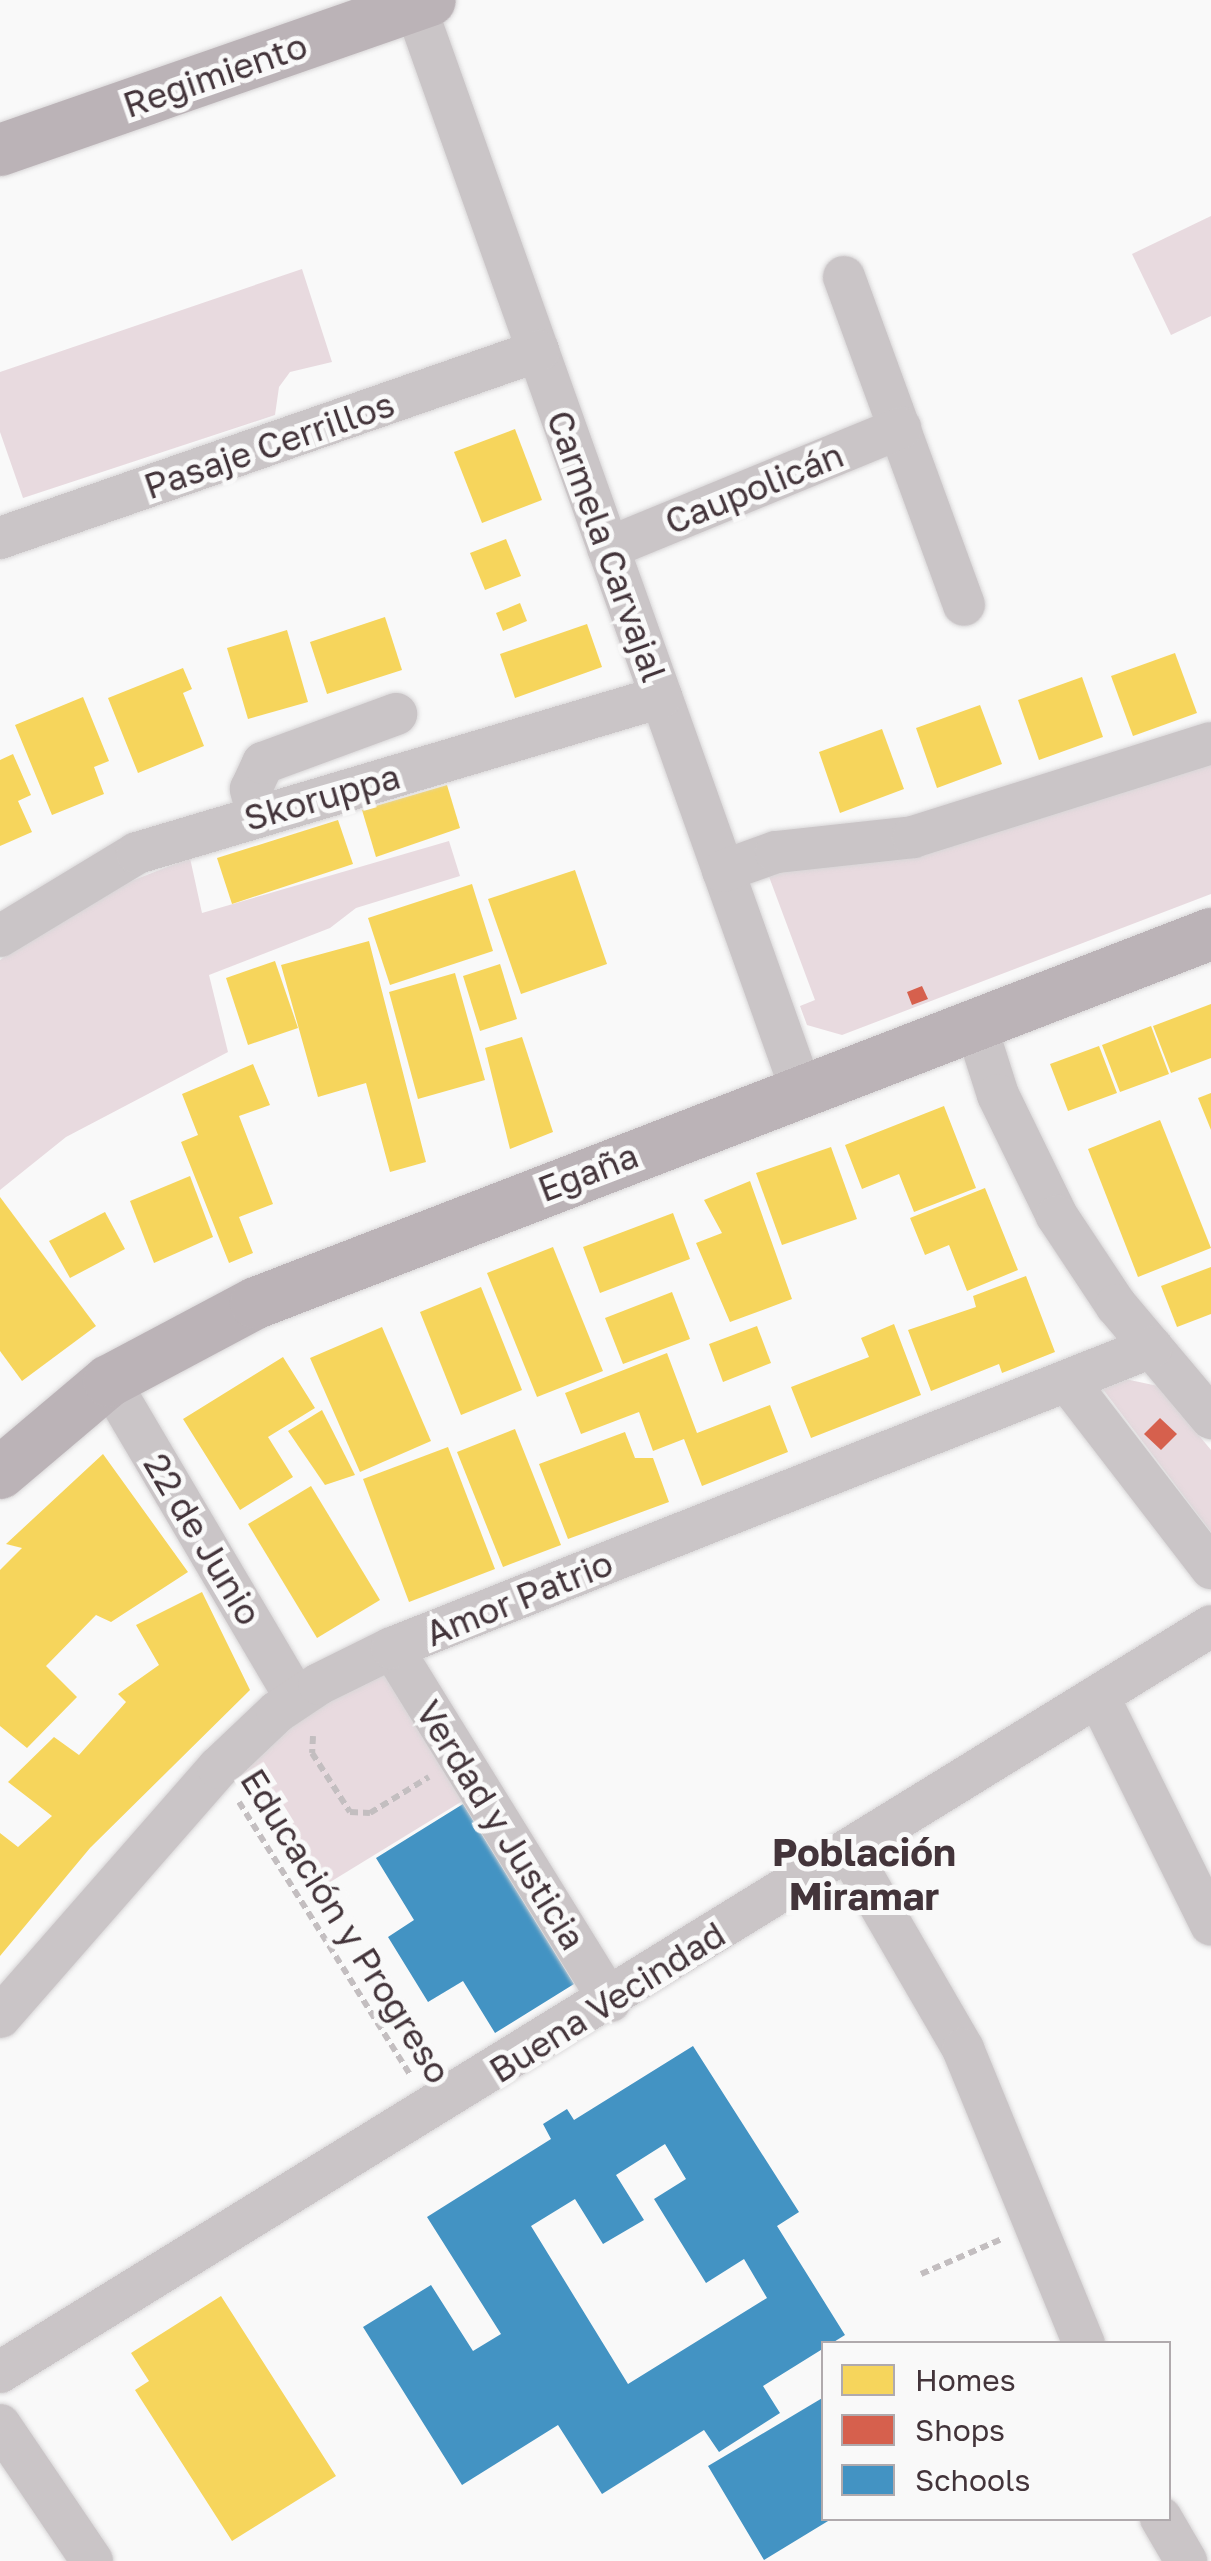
<!DOCTYPE html>
<html>
<head>
<meta charset="utf-8">
<style>
	body { margin:0 }
	#map { position:relative; width:1211px; height:2561px; overflow:hidden; background:#f9f9f9; font-family:"Golos Text",sans-serif }
	div>[style] { position:absolute }
	[style*='--x'] { left:calc(var(--x)*1px); top:calc(var(--y)*1px); width:calc(var(--w)*1px); rotate:calc(var(--a)*1deg) }
	.green>* { inset:0; background:#e8dadf }
	.homes>* { inset:0; background:#f6d55c }
	.shops>* { inset:0; background:#d6604d }
	.schools>* { inset:0; background:#4393c3 }
	.path>* { height:6px; margin-top:-3px; transform-origin:0; background:repeating-linear-gradient(90deg,#c3bec0 0 8px,transparent 0 13px) }
	.roads { filter:drop-shadow(0 0 2px #d8d6d7) drop-shadow(0 0 2px #d8d6d7) }
	.minor>* { height:42px; margin:-21px; padding:0 21px; transform-origin:21px; border-radius:21px; background:#cac5c7 }
	.major>* { height:52px; margin:-26px; padding:0 26px; transform-origin:26px; border-radius:26px; background:#bbb3b7 }
	span { translate:-50% -50%; white-space:nowrap; text-align:center; line-height:1.15; -webkit-text-stroke:10px #f9f9f9; paint-order:stroke }
	.street-label { font-size:35px; color:#43343a }
	.neighbourhood-label { font-size:38px; color:#43343a; font-weight:700 }
	.legend { position:absolute; left:821px; top:2341px; width:350px; height:180px; box-sizing:border-box; background:#f9f9f9; border:2px solid #b0aaad; margin:0; padding:12px 18px; list-style:none; font-size:30px; color:#43343a }
	.legend li { display:flex; align-items:center; gap:20px; height:50px }
	.legend b { width:50px; border:2px solid #b0aaad }
</style>
</head>
<body>
<div id="map">
	<div class="green">
		<div style="clip-path:polygon(1211px 216px,1211px 316px,1171px 335px,1132px 254px)"></div>
		<div style="clip-path:polygon(302px 269px,332px 362px,290px 372px,279px 387px,275px 415px,23px 498px,0 432px,0 372px)"></div>
		<div style="clip-path:polygon(1211px 756px,1211px 894px,842px 1035px,807px 1025px,800px 1006px,815px 1000px,768px 874px)"></div>
		<div style="clip-path:polygon(449px 841px,460px 876px,356px 908px,330px 928px,209px 975px,228px 1052px,66px 1137px,0 1190px,0 960px,96px 895px,190px 858px,202px 913px)"></div>
		<div style="clip-path:polygon(1125px 1379px,1158px 1386px,1211px 1450px,1211px 1532px,1102px 1388px)"></div>
		<div style="clip-path:polygon(390px 1666px,469px 1797px,309px 1895px,234px 1774px,278px 1733px)"></div>
	</div>
	<div class="homes">
		<div style="clip-path:polygon(515px 429px,542px 500px,482px 523px,454px 452px)"></div>
		<div style="clip-path:polygon(506px 539px,521px 576px,485px 590px,470px 553px)"></div>
		<div style="clip-path:polygon(520px 603px,527px 621px,503px 631px,496px 613px)"></div>
		<div style="clip-path:polygon(385px 617px,402px 670px,327px 694px,310px 642px)"></div>
		<div style="clip-path:polygon(587px 624px,602px 667px,515px 698px,500px 654px)"></div>
		<div style="clip-path:polygon(287px 630px,308px 702px,248px 719px,227px 648px)"></div>
		<div style="clip-path:polygon(1175px 653px,1197px 713px,1133px 736px,1111px 676px)"></div>
		<div style="clip-path:polygon(183px 668px,192px 689px,183px 693px,204px 746px,138px 773px,108px 698px)"></div>
		<div style="clip-path:polygon(1082px 677px,1103px 737px,1039px 760px,1018px 700px)"></div>
		<div style="clip-path:polygon(83px 697px,109px 761px,94px 767px,104px 794px,52px 815px,15px 725px)"></div>
		<div style="clip-path:polygon(980px 705px,1002px 764px,937px 788px,916px 728px)"></div>
		<div style="clip-path:polygon(882px 729px,904px 789px,840px 813px,819px 752px)"></div>
		<div style="clip-path:polygon(13px 754px,31px 795px,18px 801px,32px 832px,0 846px,0 760px)"></div>
		<div style="clip-path:polygon(447px 785px,460px 828px,376px 857px,362px 810px)"></div>
		<div style="clip-path:polygon(338px 820px,353px 864px,232px 904px,217px 858px)"></div>
		<div style="clip-path:polygon(575px 870px,607px 964px,521px 994px,488px 899px)"></div>
		<div style="clip-path:polygon(472px 884px,493px 951px,390px 985px,368px 918px)"></div>
		<div style="clip-path:polygon(369px 941px,426px 1162px,390px 1172px,366px 1083px,318px 1097px,281px 965px)"></div>
		<div style="clip-path:polygon(275px 961px,298px 1028px,248px 1045px,226px 978px)"></div>
		<div style="clip-path:polygon(500px 964px,517px 1019px,480px 1031px,463px 976px)"></div>
		<div style="clip-path:polygon(455px 973px,485px 1080px,418px 1099px,389px 992px)"></div>
		<div style="clip-path:polygon(1211px 1004px,1211px 1058px,1171px 1073px,1153px 1026px)"></div>
		<div style="clip-path:polygon(1151px 1026px,1169px 1074px,1120px 1092px,1102px 1045px)"></div>
		<div style="clip-path:polygon(522px 1037px,553px 1132px,510px 1149px,485px 1048px)"></div>
		<div style="clip-path:polygon(1099px 1046px,1117px 1093px,1068px 1111px,1050px 1064px)"></div>
		<div style="clip-path:polygon(253px 1064px,270px 1105px,239px 1116px,273px 1204px,239px 1217px,253px 1253px,229px 1263px,181px 1142px,198px 1135px,182px 1094px)"></div>
		<div style="clip-path:polygon(1211px 1093px,1211px 1130px,1198px 1098px)"></div>
		<div style="clip-path:polygon(944px 1106px,976px 1188px,914px 1212px,899px 1174px,862px 1189px,845px 1145px)"></div>
		<div style="clip-path:polygon(1160px 1120px,1211px 1248px,1138px 1277px,1088px 1149px)"></div>
		<div style="clip-path:polygon(831px 1147px,857px 1219px,782px 1245px,756px 1173px)"></div>
		<div style="clip-path:polygon(190px 1176px,213px 1237px,154px 1263px,130px 1201px)"></div>
		<div style="clip-path:polygon(750px 1181px,792px 1299px,730px 1322px,696px 1243px,722px 1233px,704px 1200px)"></div>
		<div style="clip-path:polygon(985px 1188px,1018px 1270px,967px 1291px,949px 1245px,925px 1255px,910px 1218px)"></div>
		<div style="clip-path:polygon(0 1197px,96px 1326px,22px 1381px,0 1351px)"></div>
		<div style="clip-path:polygon(105px 1212px,125px 1249px,70px 1278px,49px 1241px)"></div>
		<div style="clip-path:polygon(673px 1213px,690px 1259px,600px 1293px,583px 1247px)"></div>
		<div style="clip-path:polygon(553px 1247px,603px 1371px,537px 1397px,487px 1273px)"></div>
		<div style="clip-path:polygon(1211px 1267px,1211px 1314px,1177px 1327px,1161px 1286px)"></div>
		<div style="clip-path:polygon(1026px 1276px,1055px 1352px,1002px 1373px,999px 1364px,931px 1391px,908px 1330px,976px 1307px,973px 1296px)"></div>
		<div style="clip-path:polygon(481px 1287px,522px 1390px,461px 1415px,420px 1312px)"></div>
		<div style="clip-path:polygon(672px 1292px,690px 1339px,623px 1364px,605px 1318px)"></div>
		<div style="clip-path:polygon(894px 1324px,921px 1395px,811px 1438px,791px 1387px,869px 1357px,861px 1338px)"></div>
		<div style="clip-path:polygon(757px 1326px,771px 1363px,723px 1382px,709px 1344px)"></div>
		<div style="clip-path:polygon(382px 1327px,431px 1441px,360px 1472px,310px 1358px)"></div>
		<div style="clip-path:polygon(667px 1353px,697px 1433px,770px 1405px,788px 1452px,702px 1486px,684px 1439px,653px 1451px,639px 1412px,581px 1434px,565px 1393px)"></div>
		<div style="clip-path:polygon(283px 1357px,315px 1408px,268px 1437px,293px 1477px,240px 1510px,183px 1419px)"></div>
		<div style="clip-path:polygon(322px 1410px,355px 1475px,325px 1485px,288px 1431px)"></div>
		<div style="clip-path:polygon(515px 1429px,561px 1545px,503px 1567px,457px 1452px)"></div>
		<div style="clip-path:polygon(625px 1432px,635px 1458px,653px 1458px,669px 1502px,568px 1539px,539px 1464px)"></div>
		<div style="clip-path:polygon(448px 1447px,495px 1569px,409px 1602px,363px 1479px)"></div>
		<div style="clip-path:polygon(103px 1454px,188px 1572px,111px 1622px,96px 1615px,46px 1666px,77px 1697px,27px 1748px,0 1726px,0 1570px,22px 1548px,6px 1544px)"></div>
		<div style="clip-path:polygon(311px 1486px,380px 1600px,317px 1638px,248px 1524px)"></div>
		<div style="clip-path:polygon(202px 1592px,250px 1690px,90px 1848px,0 1956px,0 1833px,18px 1847px,52px 1816px,8px 1782px,54px 1737px,79px 1755px,126px 1702px,118px 1694px,159px 1665px,136px 1625px)"></div>
		<div style="clip-path:polygon(221px 2296px,336px 2476px,232px 2541px,135px 2390px,149px 2381px,131px 2353px)"></div>
	</div>
	<div class="shops">
		<div style="clip-path:polygon(922px 986px,928px 999px,912px 1005px,907px 992px)"></div>
		<div style="clip-path:polygon(1160px 1418px,1177px 1434px,1161px 1450px,1144px 1434px)"></div>
	</div>
	<div class="schools">
		<div style="clip-path:polygon(463px 1804px,574px 1984px,495px 2033px,463px 1981px,428px 2002px,388px 1937px,414px 1920px,376px 1858px)"></div>
		<div style="clip-path:polygon(evenodd,693px 2046px,799px 2212px,777px 2226px,845px 2335px,763px 2386px,780px 2413px,719px 2452px,704px 2430px,602px 2494px,558px 2425px,462px 2485px,363px 2327px,431px 2285px,473px 2351px,501px 2334px,427px 2217px,551px 2139px,543px 2124px,567px 2109px,574px 2120px,693px 2046px,665px 2144px,686px 2179px,654px 2199px,706px 2283px,744px 2259px,767px 2298px,628px 2384px,531px 2226px,575px 2199px,603px 2244px,644px 2220px,616px 2175px,665px 2144px)"></div>
		<div style="clip-path:polygon(824px 2397px,824px 2518px,833px 2518px,764px 2560px,708px 2466px)"></div>
	</div>
	<div class="path">
		<div style="--x:313;--y:1736;--w:17;--a:93"></div>
		<div style="--x:312;--y:1753;--w:70;--a:57.2"></div>
		<div style="--x:350;--y:1812;--w:20;--a:3"></div>
		<div style="--x:370;--y:1813;--w:69;--a:-31.4"></div>
		<div style="--x:239;--y:1802;--w:322;--a:57.9"></div>
		<div style="--x:921;--y:2274;--w:88;--a:-23.4"></div>
	</div>
	<div class="roads">
		<div class="minor">
			<div style="--x:413;--y:0;--w:1159;--a:70.39"></div>
			<div style="--x:844;--y:277;--w:349;--a:69.9"></div>
			<div style="--x:0;--y:538;--w:570;--a:-19.17"></div>
			<div style="--x:608;--y:548;--w:316;--a:-22.3"></div>
			<div style="--x:258;--y:816;--w:28;--a:-105"></div>
			<div style="--x:251;--y:789;--w:29;--a:-65"></div>
			<div style="--x:263;--y:763;--w:142;--a:-20.2"></div>
			<div style="--x:723;--y:871;--w:56;--a:-19.7"></div>
			<div style="--x:776;--y:852;--w:138;--a:-6.2"></div>
			<div style="--x:913;--y:837;--w:312;--a:-17.5"></div>
			<div style="--x:0;--y:936;--w:160;--a:-31.2"></div>
			<div style="--x:137;--y:853;--w:547;--a:-16.58"></div>
			<div style="--x:976;--y:1026;--w:72;--a:72.3"></div>
			<div style="--x:998;--y:1095;--w:135;--a:64"></div>
			<div style="--x:1057;--y:1216;--w:107;--a:56.5"></div>
			<div style="--x:1116;--y:1305;--w:148;--a:49.9"></div>
			<div style="--x:109;--y:1381;--w:368;--a:59.5"></div>
			<div style="--x:1068;--y:1382;--w:235;--a:52.4"></div>
			<div style="--x:392;--y:1648;--w:415;--a:58.3"></div>
			<div style="--x:1098;--y:1696;--w:255;--a:63.7"></div>
			<div style="--x:849;--y:1852;--w:228;--a:59.9"></div>
			<div style="--x:963;--y:2049;--w:319;--a:67.7"></div>
			<div style="--x:0;--y:2017;--w:331;--a:-48.8"></div>
			<div style="--x:218;--y:1768;--w:81;--a:-43.5"></div>
			<div style="--x:277;--y:1712;--w:50;--a:-33.7"></div>
			<div style="--x:319;--y:1684;--w:81;--a:-26.3"></div>
			<div style="--x:392;--y:1648;--w:817;--a:-21.61"></div>
			<div style="--x:0;--y:2372;--w:1422;--a:-31.63"></div>
			<div style="--x:0;--y:2425;--w:164;--a:55.9"></div>
			<div style="--x:1161;--y:2518;--w:50;--a:59.8"></div>
		</div>
		<div class="major">
			<div style="--x:0;--y:150;--w:455;--a:-19.2"></div>
			<div style="--x:0;--y:1473;--w:143;--a:-40.2"></div>
			<div style="--x:109;--y:1381;--w:166;--a:-28"></div>
			<div style="--x:256;--y:1303;--w:1024;--a:-21.13"></div>
		</div>
	</div>
	<div class="street-label">
		<span style="left:215px;top:75px;rotate:-19deg">Regimiento</span>
		<span style="left:269px;top:445px;rotate:-19deg">Pasaje Cerrillos</span>
		<span style="left:754px;top:488px;rotate:-22deg">Caupolicán</span>
		<span style="left:607px;top:546px;rotate:70deg">Carmela Carvajal</span>
		<span style="left:322px;top:797px;rotate:-16deg">Skoruppa</span>
		<span style="left:588px;top:1172px;rotate:-21deg">Egaña</span>
		<span style="left:203px;top:1539px;rotate:59deg">22 de Junio</span>
		<span style="left:519px;top:1598px;rotate:-22deg">Amor Patrio</span>
		<span style="left:501px;top:1825px;rotate:58deg">Verdad y Justicia</span>
		<span style="left:346px;top:1926px;rotate:58deg">Educación y Progreso</span>
		<span style="left:607px;top:2002px;rotate:-32deg">Buena Vecindad</span>
	</div>
	<div class="neighbourhood-label">
		<span style="left:864px;top:1874px">Población<br>Miramar</span>
	</div>
	<ul class="legend">
	<li><b style="height:28px;background:#f6d55c"></b>Homes</li>
	<li><b style="height:28px;background:#d6604d"></b>Shops</li>
	<li><b style="height:28px;background:#4393c3"></b>Schools</li>
	</ul>
</div>
</body>
</html>
